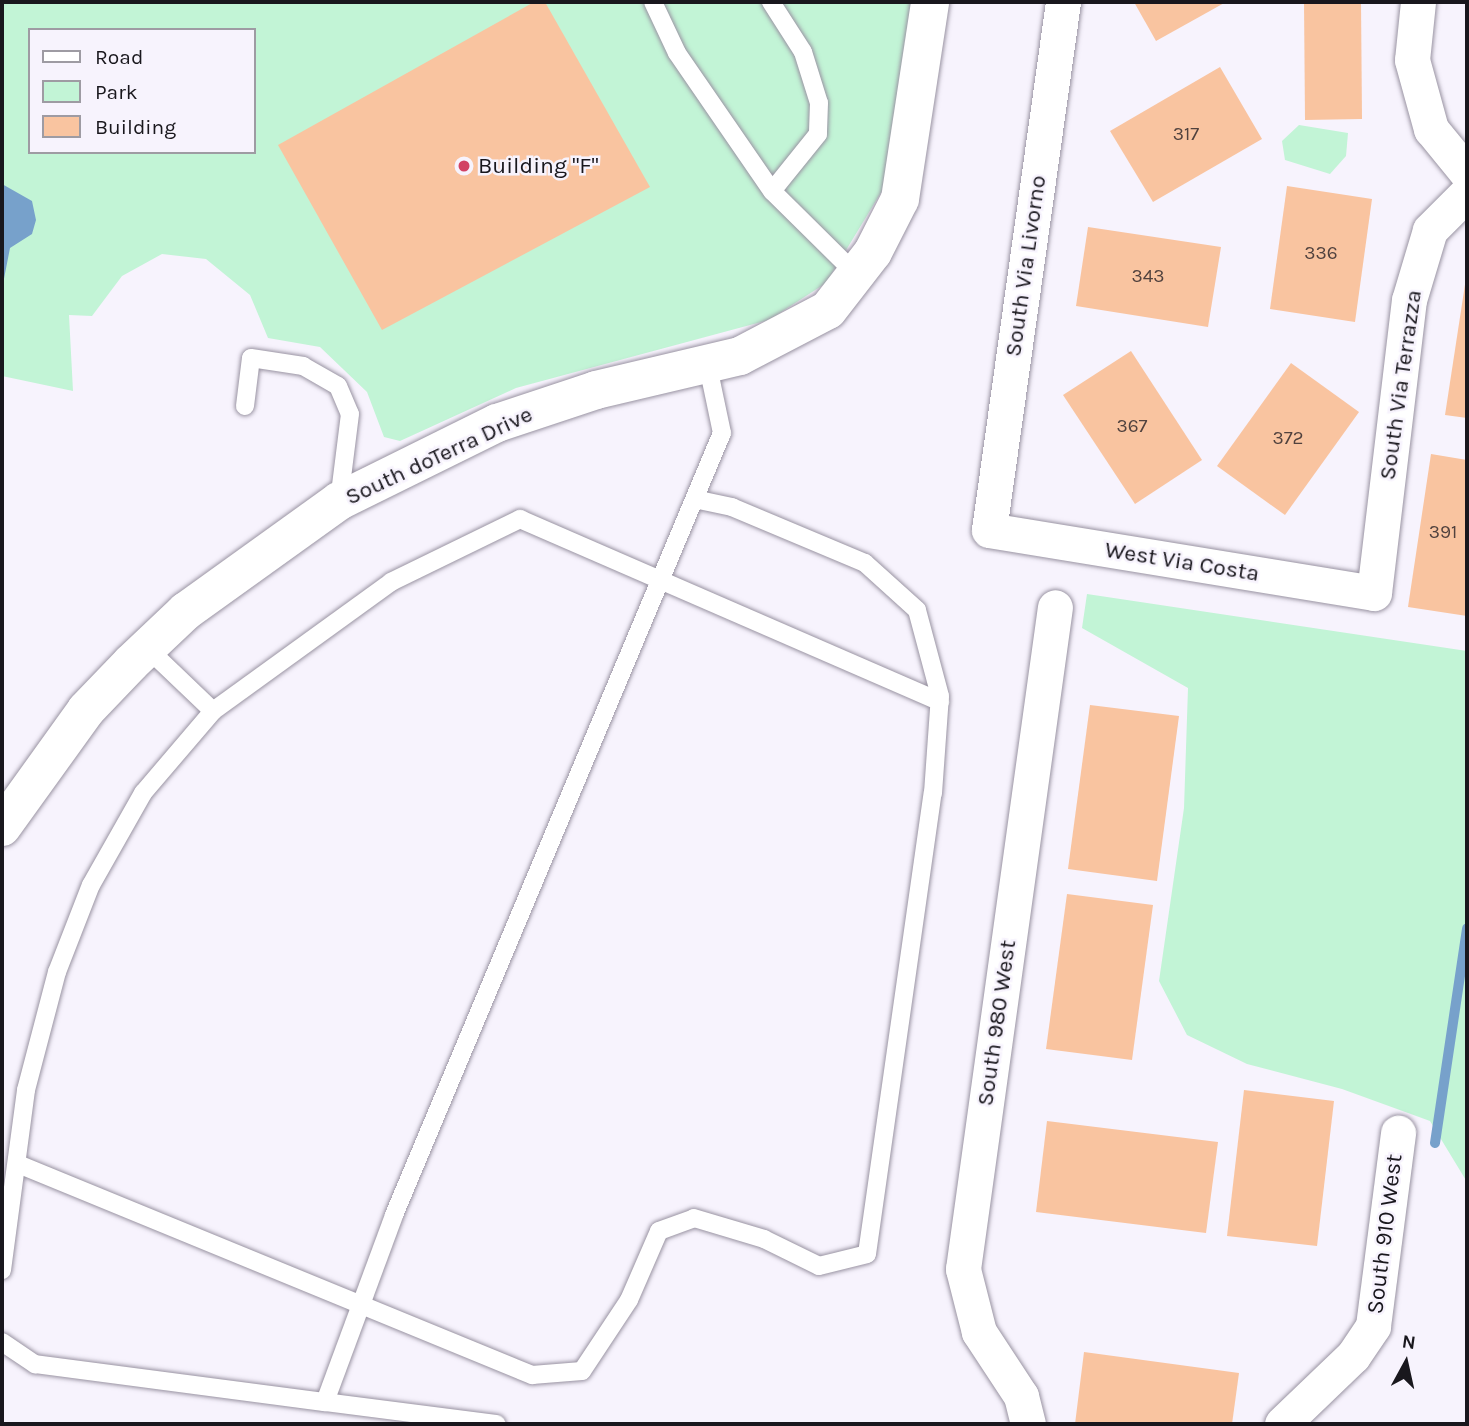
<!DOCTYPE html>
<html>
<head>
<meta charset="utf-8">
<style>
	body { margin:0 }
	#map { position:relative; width:1469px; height:1426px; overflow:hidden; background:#f7f3fd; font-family:Karla,sans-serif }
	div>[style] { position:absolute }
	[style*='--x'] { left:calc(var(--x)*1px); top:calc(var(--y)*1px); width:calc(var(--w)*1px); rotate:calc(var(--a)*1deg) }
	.green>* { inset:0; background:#c2f4d6 }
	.water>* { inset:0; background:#77a1cb }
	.stream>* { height:10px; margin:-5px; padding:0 5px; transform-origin:5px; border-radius:5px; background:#77a1cb }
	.building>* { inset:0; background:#f9c4a0 }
	.roads { filter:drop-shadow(0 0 2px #9993a2) drop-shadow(0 0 2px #9993a2) }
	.lane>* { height:18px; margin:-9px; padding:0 9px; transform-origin:9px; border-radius:9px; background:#fff }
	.street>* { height:35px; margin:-17.5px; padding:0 17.5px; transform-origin:17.5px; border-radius:17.5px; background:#fff }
	.secondary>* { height:38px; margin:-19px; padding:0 19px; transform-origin:19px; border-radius:19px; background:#fff }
	.dots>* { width:19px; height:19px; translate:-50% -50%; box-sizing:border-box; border:4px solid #f7f3fd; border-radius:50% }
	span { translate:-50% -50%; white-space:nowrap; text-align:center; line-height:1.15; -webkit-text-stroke:5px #f7f3fd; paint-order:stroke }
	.number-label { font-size:19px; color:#51423e }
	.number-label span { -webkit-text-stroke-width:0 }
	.poi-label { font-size:23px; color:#19171d }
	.left { translate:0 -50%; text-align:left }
	.street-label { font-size:23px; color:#19171d }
	.frame { position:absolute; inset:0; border:4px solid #19171d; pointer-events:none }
	.legend { position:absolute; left:28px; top:28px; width:228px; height:126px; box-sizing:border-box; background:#f7f3fd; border:2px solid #9e9ba3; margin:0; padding:9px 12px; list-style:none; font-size:21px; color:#19171d }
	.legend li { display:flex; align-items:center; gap:14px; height:35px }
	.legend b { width:35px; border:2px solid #9e9ba3 }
	.north { position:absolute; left:1371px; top:1328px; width:70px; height:70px; -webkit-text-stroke:5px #f7f3fd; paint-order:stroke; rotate:8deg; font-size:19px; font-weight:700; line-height:28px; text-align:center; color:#19171d }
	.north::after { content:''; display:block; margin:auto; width:24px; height:32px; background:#19171d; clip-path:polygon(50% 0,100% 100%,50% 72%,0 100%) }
</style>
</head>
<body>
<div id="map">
	<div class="green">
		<div style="clip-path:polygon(evenodd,2px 2px,913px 2px,885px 186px,826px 283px,769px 320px,516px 388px,400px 441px,384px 437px,367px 392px,320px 347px,268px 338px,250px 295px,206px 259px,162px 254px,122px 276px,92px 316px,69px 315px,73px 391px,2px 376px,2px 2px,30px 30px,254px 30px,254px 152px,30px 152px,30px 30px)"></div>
		<div style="clip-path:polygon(1299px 125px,1348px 133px,1346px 156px,1330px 174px,1285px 160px,1282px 141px)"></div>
		<div style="clip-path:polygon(1087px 594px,1467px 651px,1467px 1182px,1430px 1121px,1342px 1089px,1247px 1064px,1187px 1035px,1159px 981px,1184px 808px,1188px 688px,1082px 628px)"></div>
	</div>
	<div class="water">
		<div style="clip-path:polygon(2px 184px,32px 201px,36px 220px,32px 234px,10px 248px,2px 289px)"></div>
	</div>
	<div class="stream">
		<div style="--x:1435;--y:1143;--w:217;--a:-81.5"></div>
	</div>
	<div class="building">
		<div style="clip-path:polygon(534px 2px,545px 2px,650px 187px,382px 330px,278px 145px)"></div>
		<div style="clip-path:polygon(1134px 2px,1226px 2px,1156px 41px)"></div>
		<div style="clip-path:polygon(1304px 2px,1361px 2px,1362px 119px,1305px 120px)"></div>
		<div style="clip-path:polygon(1220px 67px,1262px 139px,1153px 202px,1110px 131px)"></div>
		<div style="clip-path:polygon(1287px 186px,1372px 199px,1355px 322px,1270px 309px)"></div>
		<div style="clip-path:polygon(1088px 227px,1221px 247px,1208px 327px,1076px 306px)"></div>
		<div style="clip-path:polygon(1466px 278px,1467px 278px,1467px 418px,1445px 415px)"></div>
		<div style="clip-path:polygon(1131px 351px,1202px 460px,1135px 504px,1063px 395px)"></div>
		<div style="clip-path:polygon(1291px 363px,1359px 412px,1285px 515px,1217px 466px)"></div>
		<div style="clip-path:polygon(1431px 454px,1467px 460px,1467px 616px,1408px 607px)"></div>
		<div style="clip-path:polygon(1090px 705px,1179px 716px,1157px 881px,1068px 869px)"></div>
		<div style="clip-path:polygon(1067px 894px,1153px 905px,1132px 1060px,1046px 1049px)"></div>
		<div style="clip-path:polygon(1244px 1090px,1334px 1101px,1317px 1246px,1227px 1236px)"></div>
		<div style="clip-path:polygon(1047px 1121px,1218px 1142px,1206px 1233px,1036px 1212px)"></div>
		<div style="clip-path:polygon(1084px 1352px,1239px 1373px,1232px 1424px,1075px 1424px)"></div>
	</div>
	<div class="roads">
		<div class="lane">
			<div style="--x:653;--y:2;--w:56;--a:64.8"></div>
			<div style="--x:677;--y:53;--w:168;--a:55.5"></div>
			<div style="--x:772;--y:191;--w:120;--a:44.7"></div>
			<div style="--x:771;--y:2;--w:59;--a:57.4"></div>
			<div style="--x:803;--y:52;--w:53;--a:72.6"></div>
			<div style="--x:819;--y:103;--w:31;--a:92"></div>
			<div style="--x:818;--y:134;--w:73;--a:128.9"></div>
			<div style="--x:245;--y:406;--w:48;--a:-82.9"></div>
			<div style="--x:251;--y:358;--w:53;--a:8.7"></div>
			<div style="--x:303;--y:366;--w:40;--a:29.7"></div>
			<div style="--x:338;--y:386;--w:30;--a:67"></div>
			<div style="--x:350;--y:414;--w:88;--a:97.2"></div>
			<div style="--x:213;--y:711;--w:220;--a:-35.9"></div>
			<div style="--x:391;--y:582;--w:144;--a:-26"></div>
			<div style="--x:520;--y:519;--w:458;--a:23.5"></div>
			<div style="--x:18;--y:1164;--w:556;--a:22.32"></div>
			<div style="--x:532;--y:1375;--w:50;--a:-4.6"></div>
			<div style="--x:582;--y:1371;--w:85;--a:-56.5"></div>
			<div style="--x:629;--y:1300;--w:75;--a:-66.5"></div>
			<div style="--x:659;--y:1231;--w:37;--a:-20"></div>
			<div style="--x:694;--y:1218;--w:73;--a:16.7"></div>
			<div style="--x:764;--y:1239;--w:61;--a:26.1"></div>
			<div style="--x:819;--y:1266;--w:49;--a:-14"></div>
			<div style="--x:867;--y:1254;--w:466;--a:-81.9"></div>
			<div style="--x:933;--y:793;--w:97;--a:-85.9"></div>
			<div style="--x:940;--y:696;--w:89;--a:-105"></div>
			<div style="--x:917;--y:610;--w:70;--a:-137.9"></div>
			<div style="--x:865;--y:563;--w:144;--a:-157.2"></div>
			<div style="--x:732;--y:507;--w:35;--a:-168"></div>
			<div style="--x:2;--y:1270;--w:182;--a:-82.4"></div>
			<div style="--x:26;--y:1090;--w:122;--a:-75.3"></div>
			<div style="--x:57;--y:972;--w:93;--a:-68.7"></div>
			<div style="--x:91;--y:885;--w:106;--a:-60.5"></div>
			<div style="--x:143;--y:793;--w:108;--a:-49.5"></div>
			<div style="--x:213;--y:711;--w:91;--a:-136.3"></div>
			<div style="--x:2;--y:1342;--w:40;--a:34"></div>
			<div style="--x:35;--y:1364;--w:292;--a:7.5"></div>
			<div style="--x:325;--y:1402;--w:199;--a:-69.7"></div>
			<div style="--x:394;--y:1215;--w:848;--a:-67.25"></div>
			<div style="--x:722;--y:433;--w:73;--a:-101.9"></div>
			<div style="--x:325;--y:1402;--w:173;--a:7.3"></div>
		</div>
		<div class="street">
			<div style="--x:1063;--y:2;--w:533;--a:97.98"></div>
			<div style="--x:989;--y:530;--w:390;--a:9.3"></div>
			<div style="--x:1374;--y:593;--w:295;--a:-83.2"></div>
			<div style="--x:1409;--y:300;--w:73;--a:-73.3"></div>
			<div style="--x:1430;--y:230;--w:52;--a:-45"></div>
			<div style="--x:1418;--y:2;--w:58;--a:95.9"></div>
			<div style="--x:1412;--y:60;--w:72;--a:74.6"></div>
			<div style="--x:1431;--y:129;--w:57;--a:50.7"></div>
			<div style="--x:1028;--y:1424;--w:29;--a:-104"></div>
			<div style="--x:1021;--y:1396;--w:77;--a:-123.3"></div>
			<div style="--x:979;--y:1332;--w:65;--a:-104.3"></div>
			<div style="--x:963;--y:1269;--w:668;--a:-82.09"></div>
			<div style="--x:1282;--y:1424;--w:98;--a:-43.8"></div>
			<div style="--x:1353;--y:1356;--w:36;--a:-56"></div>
			<div style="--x:1373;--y:1326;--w:195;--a:-82.6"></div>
		</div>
		<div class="secondary">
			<div style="--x:2;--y:827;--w:144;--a:-54.3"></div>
			<div style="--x:86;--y:710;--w:65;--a:-46.2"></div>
			<div style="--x:131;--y:663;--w:76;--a:-43.4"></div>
			<div style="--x:186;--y:611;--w:188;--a:-35.7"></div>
			<div style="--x:339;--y:501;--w:176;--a:-26.3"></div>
			<div style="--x:497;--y:423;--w:104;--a:-18.4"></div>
			<div style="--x:596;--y:390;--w:148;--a:-13.3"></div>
			<div style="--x:740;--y:356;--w:99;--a:-27.6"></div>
			<div style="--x:828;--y:310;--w:73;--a:-52.2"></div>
			<div style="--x:873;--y:252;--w:59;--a:-63"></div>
			<div style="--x:900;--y:199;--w:199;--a:-81.3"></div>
		</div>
	</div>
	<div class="dots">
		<div style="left:464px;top:166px;background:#d24264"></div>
	</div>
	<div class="number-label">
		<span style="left:1186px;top:135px">317</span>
		<span style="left:1321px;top:254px">336</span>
		<span style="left:1148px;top:277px">343</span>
		<span style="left:1132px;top:427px">367</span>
		<span style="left:1288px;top:439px">372</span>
		<span style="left:1443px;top:533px">391</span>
	</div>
	<div class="poi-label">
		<span class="left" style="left:478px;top:166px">Building "F"</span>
	</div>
	<div class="street-label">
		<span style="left:1026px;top:266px;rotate:-82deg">South Via Livorno</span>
		<span style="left:1401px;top:385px;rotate:-82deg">South Via Terrazza</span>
		<span style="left:439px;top:456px;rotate:-25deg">South doTerra Drive</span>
		<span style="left:1182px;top:562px;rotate:9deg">West Via Costa</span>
		<span style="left:997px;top:1023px;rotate:-82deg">South 980 West</span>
		<span style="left:1385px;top:1234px;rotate:-83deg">South 910 West</span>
	</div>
	<div class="frame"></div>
	<ul class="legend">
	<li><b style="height:9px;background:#fff"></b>Road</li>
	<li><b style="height:19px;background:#c2f4d6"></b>Park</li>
	<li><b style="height:19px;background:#f9c4a0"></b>Building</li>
	</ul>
	<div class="north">N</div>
</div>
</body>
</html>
